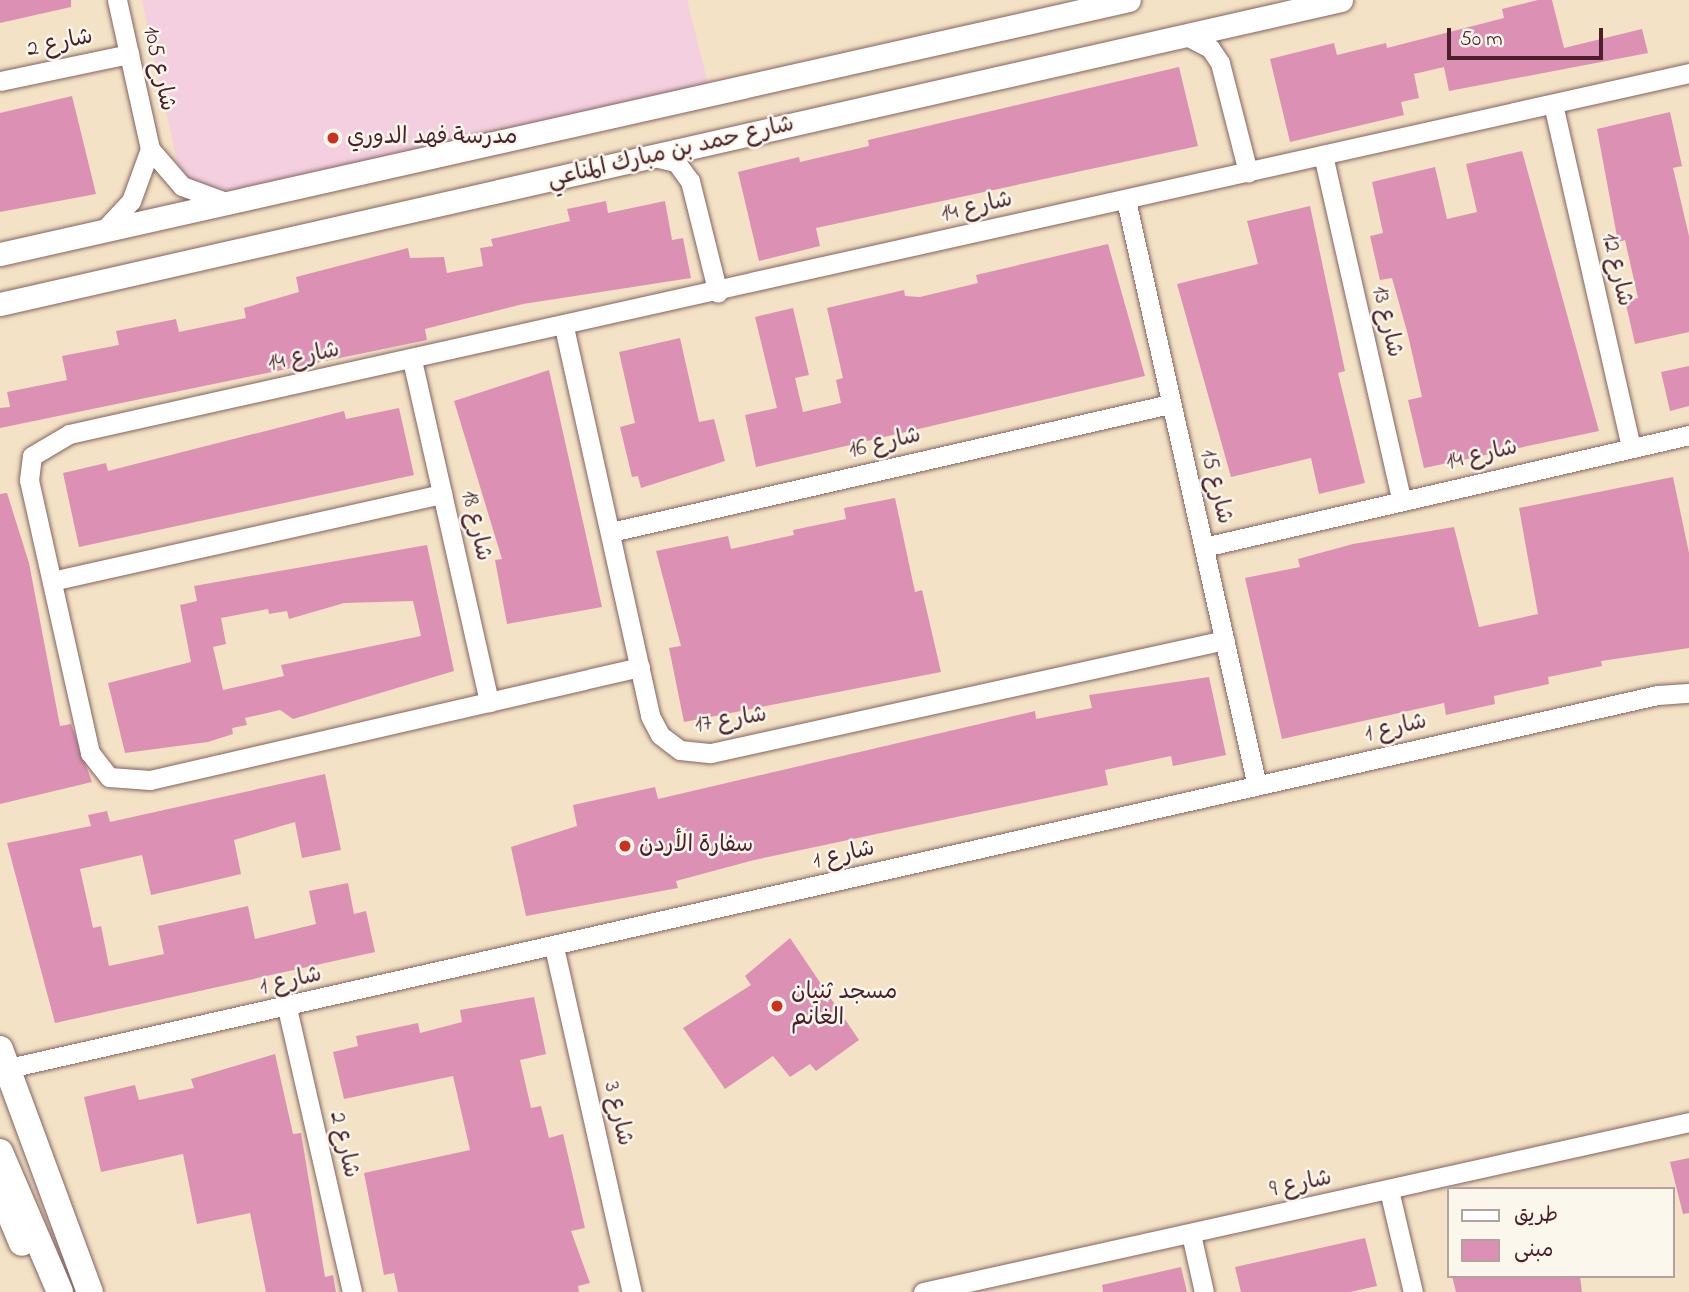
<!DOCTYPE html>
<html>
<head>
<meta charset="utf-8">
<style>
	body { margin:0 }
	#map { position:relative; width:1689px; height:1292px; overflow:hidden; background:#f3e2c5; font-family:"Indie Flower","Playpen Sans Arabic",sans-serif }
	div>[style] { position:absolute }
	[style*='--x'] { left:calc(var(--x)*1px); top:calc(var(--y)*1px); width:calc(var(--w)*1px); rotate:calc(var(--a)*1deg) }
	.built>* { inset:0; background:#f3cfdf }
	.building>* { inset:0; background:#dc91b4 }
	.roads { filter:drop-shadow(0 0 2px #856361) drop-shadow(0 0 2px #856361) }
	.minor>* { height:19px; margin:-9.5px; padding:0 9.5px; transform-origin:9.5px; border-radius:9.5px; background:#fff }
	.tertiary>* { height:23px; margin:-11.5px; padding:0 11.5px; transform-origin:11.5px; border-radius:11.5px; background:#fff }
	.secondary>* { height:26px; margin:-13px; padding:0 13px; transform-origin:13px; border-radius:13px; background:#fff }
	.dots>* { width:19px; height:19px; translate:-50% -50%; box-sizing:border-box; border:4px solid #fbf7ec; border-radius:50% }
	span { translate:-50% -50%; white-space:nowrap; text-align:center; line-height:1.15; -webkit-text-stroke:5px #fbf7ec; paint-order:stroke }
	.street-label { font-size:23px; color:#4a1f2b }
	.poi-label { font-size:23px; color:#4a1f2b }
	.left { translate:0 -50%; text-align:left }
	.legend { position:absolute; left:1447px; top:1187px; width:228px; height:91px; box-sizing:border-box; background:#fbf7ec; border:2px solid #b4a19f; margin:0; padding:9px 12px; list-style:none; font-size:21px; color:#4a1f2b }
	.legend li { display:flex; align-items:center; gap:14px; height:35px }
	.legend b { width:35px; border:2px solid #b4a19f }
	.scale { position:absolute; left:1447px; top:28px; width:156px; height:32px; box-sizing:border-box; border:4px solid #4a1f2b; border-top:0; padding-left:9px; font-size:21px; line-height:24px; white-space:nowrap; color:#4a1f2b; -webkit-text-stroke:5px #fbf7ec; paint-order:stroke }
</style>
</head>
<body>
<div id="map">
	<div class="built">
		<div style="clip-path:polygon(142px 0,687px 0,709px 88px,272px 190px,183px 189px)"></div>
	</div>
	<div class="building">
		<div style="clip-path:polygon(0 0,71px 0,71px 7px,0 23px)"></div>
		<div style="clip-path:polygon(1538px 0,1552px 0,1564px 48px,1642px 29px,1648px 53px,1449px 91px,1444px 67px,1414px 74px,1419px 98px,1401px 102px,1404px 115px,1290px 142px,1270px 59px,1334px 43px,1337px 55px,1386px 43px,1387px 48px,1504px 18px,1502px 9px)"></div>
		<div style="clip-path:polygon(1179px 67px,1198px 146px,816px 228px,820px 246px,759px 261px,738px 172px,799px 157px,800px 162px,869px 146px,868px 140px)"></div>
		<div style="clip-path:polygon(72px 96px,96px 194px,0 212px,0 113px)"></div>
		<div style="clip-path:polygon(1670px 112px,1682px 166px,1673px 168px,1689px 236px,1689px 332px,1635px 344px,1625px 300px,1638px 298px,1625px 240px,1618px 242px,1597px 129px)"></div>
		<div style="clip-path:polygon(1522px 151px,1599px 431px,1424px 468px,1408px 400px,1422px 397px,1408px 335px,1392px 278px,1380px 280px,1370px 236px,1383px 233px,1372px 182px,1435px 167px,1447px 219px,1477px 212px,1466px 164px)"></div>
		<div style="clip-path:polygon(606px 201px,608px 213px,665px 201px,672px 240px,683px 238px,691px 278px,523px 304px,425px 329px,427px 340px,0 428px,0 408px,10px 407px,7px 392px,67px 380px,62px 356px,119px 345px,116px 331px,176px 319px,179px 332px,246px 318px,244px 308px,299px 292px,296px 277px,408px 248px,410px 258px,444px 257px,447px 273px,483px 266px,480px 248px,493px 246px,491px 239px,570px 221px,567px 209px)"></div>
		<div style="clip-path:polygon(1310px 206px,1345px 371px,1338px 373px,1365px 483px,1319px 494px,1311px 458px,1231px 477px,1177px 284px,1258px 264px,1247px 221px)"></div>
		<div style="clip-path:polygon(1108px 244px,1145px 376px,756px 467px,745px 415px,777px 408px,755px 317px,793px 308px,809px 375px,795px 378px,803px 412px,841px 403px,836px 380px,843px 378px,827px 308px,904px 290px,905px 296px,920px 297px,978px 283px,976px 275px)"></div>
		<div style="clip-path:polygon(680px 338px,699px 422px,714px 419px,725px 461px,641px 488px,638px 476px,632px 477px,620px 427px,635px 423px,619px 352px)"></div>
		<div style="clip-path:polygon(1689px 366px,1689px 406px,1670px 411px,1661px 372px)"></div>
		<div style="clip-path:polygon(549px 370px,602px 607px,507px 624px,495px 560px,502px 559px,454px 401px)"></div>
		<div style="clip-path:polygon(399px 408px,414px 475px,79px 547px,63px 473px,106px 463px,108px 471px,344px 411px,346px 419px)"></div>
		<div style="clip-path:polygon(1673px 477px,1689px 553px,1689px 648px,1601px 661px,1602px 666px,1548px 677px,1549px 684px,1494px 696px,1495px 704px,1446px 715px,1444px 703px,1282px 739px,1245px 578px,1300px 567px,1298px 559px,1353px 544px,1454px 527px,1479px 627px,1538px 614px,1519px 508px)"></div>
		<div style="clip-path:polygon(7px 493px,29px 563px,60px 726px,71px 724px,92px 782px,0 804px,0 494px)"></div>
		<div style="clip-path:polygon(895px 498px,915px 592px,922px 590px,941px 672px,684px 722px,669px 648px,681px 646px,656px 551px,728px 536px,731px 549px,794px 535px,793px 530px,846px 519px,844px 508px)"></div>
		<div style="clip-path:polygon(evenodd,427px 545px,454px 671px,293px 719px,280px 710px,245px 718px,247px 725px,232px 728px,233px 734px,208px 742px,125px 753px,108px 683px,191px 662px,180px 605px,197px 601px,194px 586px,427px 545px,413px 601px,421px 636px,281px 665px,284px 676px,223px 690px,213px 647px,226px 644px,221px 618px,268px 609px,269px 614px,287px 611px,289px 619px,344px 603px,413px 601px)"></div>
		<div style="clip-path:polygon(1209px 677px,1226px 755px,1173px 766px,1171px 756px,1105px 770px,1108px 785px,754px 860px,676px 881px,678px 888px,526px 916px,511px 847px,577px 826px,573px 805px,655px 787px,658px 799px,1035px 711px,1036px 719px,1092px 708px,1089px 695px)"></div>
		<div style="clip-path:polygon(325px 774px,341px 850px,302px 858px,295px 822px,234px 840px,241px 874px,195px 885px,151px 895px,142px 855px,80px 869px,93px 928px,101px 926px,109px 966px,164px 954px,158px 926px,248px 906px,255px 939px,316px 924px,309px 891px,348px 883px,354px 914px,366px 911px,375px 952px,55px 1023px,7px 843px,91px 826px,88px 815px,107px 811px,110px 822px)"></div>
		<div style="clip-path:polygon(790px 938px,859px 1040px,816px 1071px,810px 1064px,790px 1077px,773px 1056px,725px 1089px,683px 1028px,751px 985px,745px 976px)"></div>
		<div style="clip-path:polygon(534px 997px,546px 1054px,520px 1060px,531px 1108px,541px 1106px,549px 1138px,563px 1134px,585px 1228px,571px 1231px,590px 1283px,578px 1286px,579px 1292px,398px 1292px,394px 1273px,384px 1275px,364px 1173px,470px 1150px,453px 1076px,344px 1099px,333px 1052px,358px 1046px,356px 1036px,418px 1023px,420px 1033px,462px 1022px,460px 1010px)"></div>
		<div style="clip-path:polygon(275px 1054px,293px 1134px,301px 1133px,325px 1277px,333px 1275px,336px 1292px,266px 1292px,250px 1213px,197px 1224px,183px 1154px,101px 1172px,84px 1097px,135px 1085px,139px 1100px,194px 1088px,191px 1079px)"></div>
		<div style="clip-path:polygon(1689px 1158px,1689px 1213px,1683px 1214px,1670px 1162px)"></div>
		<div style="clip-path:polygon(1365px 1238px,1377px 1286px,1350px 1292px,1241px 1292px,1235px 1267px)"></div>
		<div style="clip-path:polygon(1181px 1267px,1187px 1292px,1103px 1292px,1102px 1285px)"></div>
		<div style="clip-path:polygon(1452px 1276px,1580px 1276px,1582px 1292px,1456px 1292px)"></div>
	</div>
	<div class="roads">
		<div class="minor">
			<div style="--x:117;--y:0;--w:153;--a:77.5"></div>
			<div style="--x:150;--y:149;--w:49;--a:49.1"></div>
			<div style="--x:182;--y:186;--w:49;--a:20.3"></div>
			<div style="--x:1187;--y:36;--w:26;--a:28"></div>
			<div style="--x:1210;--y:48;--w:18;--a:56"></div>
			<div style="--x:1220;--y:63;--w:113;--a:75.6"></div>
			<div style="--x:0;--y:81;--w:132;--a:-11.8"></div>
			<div style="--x:1553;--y:104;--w:352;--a:77.2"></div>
			<div style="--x:1323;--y:155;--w:353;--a:77.2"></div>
			<div style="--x:654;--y:157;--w:23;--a:13"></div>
			<div style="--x:676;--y:162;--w:24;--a:54"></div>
			<div style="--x:690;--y:181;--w:115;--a:76"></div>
			<div style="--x:1126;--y:200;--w:600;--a:77.4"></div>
			<div style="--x:103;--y:231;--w:41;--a:-47"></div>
			<div style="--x:131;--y:201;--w:55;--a:-69.9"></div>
			<div style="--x:564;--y:327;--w:398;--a:77.5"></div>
			<div style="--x:650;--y:716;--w:21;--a:62"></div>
			<div style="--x:660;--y:735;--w:25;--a:37"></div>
			<div style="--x:680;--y:750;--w:31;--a:6"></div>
			<div style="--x:711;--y:753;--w:526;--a:-12.4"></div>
			<div style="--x:412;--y:360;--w:351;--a:77.3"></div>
			<div style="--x:611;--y:532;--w:573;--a:-12.9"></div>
			<div style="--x:1204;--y:547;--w:498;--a:-13"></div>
			<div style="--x:52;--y:581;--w:400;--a:-12.6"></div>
			<div style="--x:640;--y:667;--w:503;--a:167.01"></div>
			<div style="--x:150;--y:780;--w:41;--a:-175.8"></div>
			<div style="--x:109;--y:777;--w:31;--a:-128"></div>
			<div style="--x:90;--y:753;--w:280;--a:-102.6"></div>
			<div style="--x:29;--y:480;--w:24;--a:-83"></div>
			<div style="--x:32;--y:456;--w:43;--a:-30.7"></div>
			<div style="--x:69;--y:434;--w:1660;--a:-12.56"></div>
			<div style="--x:554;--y:947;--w:354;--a:77.3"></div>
			<div style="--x:287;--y:1008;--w:291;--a:77.1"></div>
			<div style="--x:9;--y:1068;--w:1690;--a:-12.75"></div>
			<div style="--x:1657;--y:695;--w:32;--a:-4"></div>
			<div style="--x:1389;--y:1190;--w:105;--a:76.8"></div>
			<div style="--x:1191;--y:1234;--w:59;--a:77.4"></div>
			<div style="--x:923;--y:1292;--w:785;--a:-12.51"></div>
		</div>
		<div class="tertiary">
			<div style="--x:0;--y:254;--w:1157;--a:-12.68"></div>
			<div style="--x:0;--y:304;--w:1375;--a:-12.77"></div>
		</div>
		<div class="secondary">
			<div style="--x:0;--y:1049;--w:259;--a:69.7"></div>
			<div style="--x:0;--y:1152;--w:152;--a:66.8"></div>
			<div style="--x:0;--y:1190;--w:57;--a:67.5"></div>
		</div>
	</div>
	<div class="dots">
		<div style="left:333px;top:138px;background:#c8321e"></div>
		<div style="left:625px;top:846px;background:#c8321e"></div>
		<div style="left:777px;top:1006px;background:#c8321e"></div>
	</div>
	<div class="street-label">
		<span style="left:60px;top:44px;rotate:-12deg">شارع 2</span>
		<span style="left:158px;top:69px;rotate:78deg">شارع 105</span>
		<span style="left:671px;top:153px;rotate:-13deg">شارع حمد بن مبارك المناعي</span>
		<span style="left:977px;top:208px;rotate:-13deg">شارع 14</span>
		<span style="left:1616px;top:270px;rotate:77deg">شارع 12</span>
		<span style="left:1386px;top:322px;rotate:77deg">شارع 13</span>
		<span style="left:304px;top:358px;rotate:-12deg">شارع 14</span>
		<span style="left:885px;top:444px;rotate:-13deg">شارع 16</span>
		<span style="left:1482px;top:456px;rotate:-13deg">شارع 14</span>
		<span style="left:1215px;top:487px;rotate:76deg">شارع 15</span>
		<span style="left:475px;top:526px;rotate:77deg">شارع 18</span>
		<span style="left:731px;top:721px;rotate:-9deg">شارع 17</span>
		<span style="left:1396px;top:729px;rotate:-13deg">شارع 1</span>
		<span style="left:844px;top:856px;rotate:-13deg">شارع 1</span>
		<span style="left:291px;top:982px;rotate:-13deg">شارع 1</span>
		<span style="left:617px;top:1114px;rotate:77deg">شارع 3</span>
		<span style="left:343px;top:1145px;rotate:77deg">شارع 2</span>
		<span style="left:1301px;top:1185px;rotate:-12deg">شارع 9</span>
	</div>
	<div class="poi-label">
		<span class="left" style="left:347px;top:138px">مدرسة فهد الدوري</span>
		<span class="left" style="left:639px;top:846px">سفارة الأردن</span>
		<span class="left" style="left:791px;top:1006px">مسجد ثنيان<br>الغانم</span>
	</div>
	<ul class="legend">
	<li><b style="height:9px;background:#fff"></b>طريق</li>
	<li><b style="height:19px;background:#dc91b4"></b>مبنى</li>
	</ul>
	<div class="scale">50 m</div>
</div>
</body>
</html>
